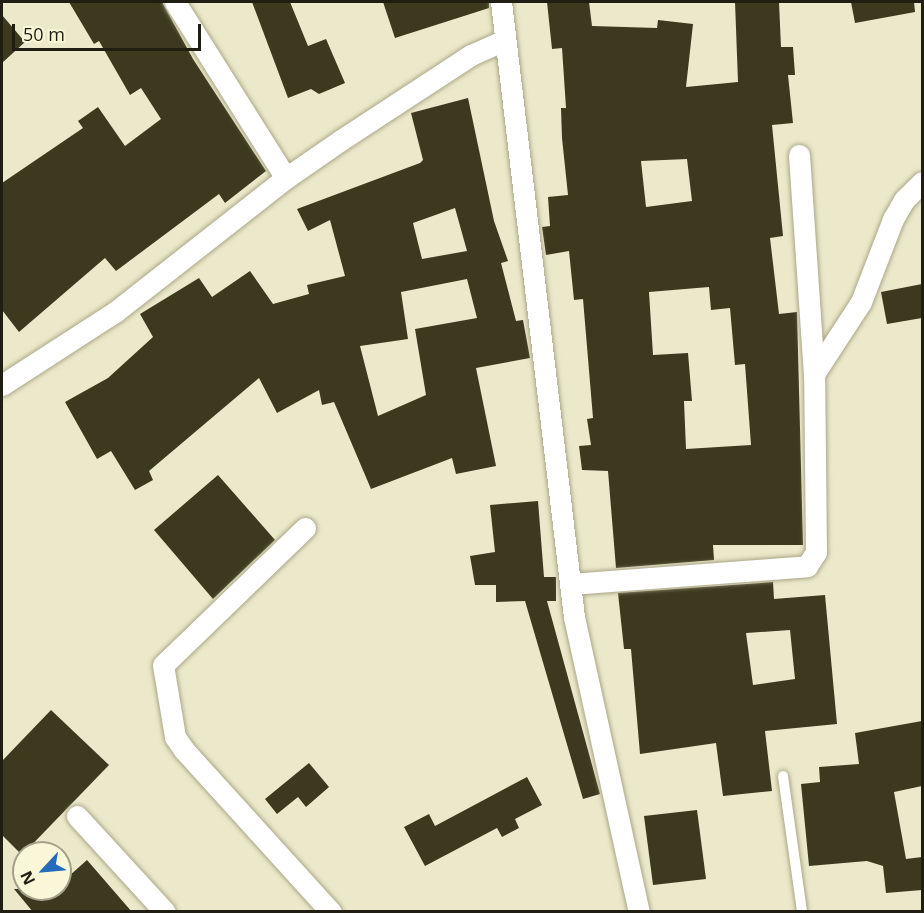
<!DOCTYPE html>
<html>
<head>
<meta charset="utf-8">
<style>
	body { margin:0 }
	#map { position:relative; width:924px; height:913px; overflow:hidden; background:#ece9ca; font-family:"Open Sans",sans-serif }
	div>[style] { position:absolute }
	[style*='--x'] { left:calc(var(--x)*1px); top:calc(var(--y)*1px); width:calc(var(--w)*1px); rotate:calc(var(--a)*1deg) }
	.building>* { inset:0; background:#3c391f }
	.roads { filter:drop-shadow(0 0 2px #aaa789) drop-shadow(0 0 2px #aaa789) }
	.service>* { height:10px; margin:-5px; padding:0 5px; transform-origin:5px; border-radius:5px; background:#fff }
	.minor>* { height:21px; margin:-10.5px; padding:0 10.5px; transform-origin:10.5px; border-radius:10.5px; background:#fff }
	span { translate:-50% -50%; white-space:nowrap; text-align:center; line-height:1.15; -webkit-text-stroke:6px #f9f7d7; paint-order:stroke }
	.frame { position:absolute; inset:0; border:3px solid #201e13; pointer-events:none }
	.north { position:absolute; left:12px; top:841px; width:60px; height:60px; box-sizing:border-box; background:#f9f7d7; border:2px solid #a2a089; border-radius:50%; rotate:244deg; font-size:16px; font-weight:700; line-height:24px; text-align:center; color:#201e13 }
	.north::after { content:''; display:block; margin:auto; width:21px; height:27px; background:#246bbb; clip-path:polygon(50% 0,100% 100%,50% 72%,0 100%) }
	.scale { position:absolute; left:12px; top:24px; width:189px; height:27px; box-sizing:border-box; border:3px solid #201e13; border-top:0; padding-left:8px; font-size:18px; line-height:21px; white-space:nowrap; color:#201e13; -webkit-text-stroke:4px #f9f7d7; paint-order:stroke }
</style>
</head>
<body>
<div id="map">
	<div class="building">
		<div style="clip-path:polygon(69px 2px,162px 2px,193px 59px,266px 171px,225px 203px,219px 194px,116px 271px,105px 258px,19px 332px,2px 310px,2px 183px,83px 128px,78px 121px,98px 107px,125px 146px,161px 119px,141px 88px,130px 95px,99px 41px,94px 44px)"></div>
		<div style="clip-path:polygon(252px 2px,290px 2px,308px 46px,326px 39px,345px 83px,319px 94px,311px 89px,288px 98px)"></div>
		<div style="clip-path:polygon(383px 2px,489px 2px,489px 8px,395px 38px)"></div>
		<div style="clip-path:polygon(evenodd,547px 2px,589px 2px,592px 26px,657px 28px,658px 20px,693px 24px,686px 87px,738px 82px,735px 2px,779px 2px,781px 47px,793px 47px,795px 75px,788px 75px,793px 123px,772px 125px,783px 236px,770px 238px,779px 314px,797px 312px,803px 545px,713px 545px,714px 560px,616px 568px,608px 471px,582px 470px,579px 446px,591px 445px,587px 419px,593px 418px,583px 299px,574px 300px,569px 251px,546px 255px,542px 227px,550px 226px,548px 197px,568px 195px,562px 138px,561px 108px,566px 108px,562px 48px,552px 49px,547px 2px,687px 159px,692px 201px,646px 207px,641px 161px,687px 159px,547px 2px,709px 287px,711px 310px,730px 308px,735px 365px,745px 364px,751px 445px,686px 449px,684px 401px,692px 401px,688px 353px,653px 355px,649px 292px,709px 287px)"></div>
		<div style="clip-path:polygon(851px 2px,914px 2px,915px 12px,855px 23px)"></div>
		<div style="clip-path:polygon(2px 15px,25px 42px,2px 63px)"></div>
		<div style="clip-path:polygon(evenodd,468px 98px,494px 221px,508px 261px,501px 263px,516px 321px,523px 320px,530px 358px,476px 368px,496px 466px,456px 474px,452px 458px,371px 489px,334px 402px,322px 405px,319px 390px,277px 413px,259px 378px,149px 471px,153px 480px,135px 490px,111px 451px,97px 459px,65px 402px,108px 378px,153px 337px,140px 314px,199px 278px,212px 297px,250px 271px,273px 304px,309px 294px,307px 285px,345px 276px,330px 220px,308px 231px,297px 209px,420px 163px,423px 160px,411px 113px,468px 98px,455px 208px,467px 251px,422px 259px,413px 223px,455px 208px,468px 98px,467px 279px,477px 318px,415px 329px,426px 395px,378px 416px,360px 346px,408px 339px,401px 292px,467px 279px)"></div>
		<div style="clip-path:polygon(922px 284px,922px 318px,887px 324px,881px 292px)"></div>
		<div style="clip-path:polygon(218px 475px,275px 540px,213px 599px,154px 530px)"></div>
		<div style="clip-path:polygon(538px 501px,544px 577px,556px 577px,556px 601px,547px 601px,600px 794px,583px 799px,525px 601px,496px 602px,496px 585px,475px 585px,470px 556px,495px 552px,490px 505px)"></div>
		<div style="clip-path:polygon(evenodd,773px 582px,774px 599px,825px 595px,837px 724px,765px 731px,772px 791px,723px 796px,716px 743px,640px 754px,631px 649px,624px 649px,618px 593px,773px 582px,790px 630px,795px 679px,753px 685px,746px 633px,790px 630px)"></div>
		<div style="clip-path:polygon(51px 710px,109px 765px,22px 855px,2px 835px,2px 761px)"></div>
		<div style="clip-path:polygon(922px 721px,922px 786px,894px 792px,906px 859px,922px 857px,922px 890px,886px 893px,883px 866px,867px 861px,809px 866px,801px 784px,820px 782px,819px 767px,859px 764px,855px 733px)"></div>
		<div style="clip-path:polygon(309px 763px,329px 787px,306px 807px,298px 797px,277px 814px,265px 799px)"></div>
		<div style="clip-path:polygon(527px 777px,542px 805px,515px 819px,519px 828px,502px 837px,497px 828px,425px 866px,404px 827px,429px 814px,435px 826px)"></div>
		<div style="clip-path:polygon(697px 810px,706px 879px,653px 885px,644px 816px)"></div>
		<div style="clip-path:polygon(87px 860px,132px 912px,33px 912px,14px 889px,60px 889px,60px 884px)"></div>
	</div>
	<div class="roads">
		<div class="service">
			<div style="--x:783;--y:776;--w:137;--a:82"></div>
		</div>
		<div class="minor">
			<div style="--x:175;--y:2;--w:208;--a:57.8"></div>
			<div style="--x:501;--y:2;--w:619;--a:83.23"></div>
			<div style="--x:574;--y:617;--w:302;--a:77.6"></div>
			<div style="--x:799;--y:155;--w:220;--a:86.1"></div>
			<div style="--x:2;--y:385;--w:135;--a:-32.9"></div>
			<div style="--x:115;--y:312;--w:217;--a:-38.1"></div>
			<div style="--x:286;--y:178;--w:67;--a:-34.6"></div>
			<div style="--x:341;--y:140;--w:155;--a:-33.2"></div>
			<div style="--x:471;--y:55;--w:35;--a:-24"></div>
			<div style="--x:305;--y:528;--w:197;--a:136"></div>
			<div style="--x:163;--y:665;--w:73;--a:80.5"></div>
			<div style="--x:175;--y:737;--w:16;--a:55"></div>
			<div style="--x:184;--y:750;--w:219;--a:47.8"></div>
			<div style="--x:570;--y:584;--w:238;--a:-4.3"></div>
			<div style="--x:807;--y:566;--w:17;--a:-57"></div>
			<div style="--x:816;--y:552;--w:178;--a:-90.6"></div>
			<div style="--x:814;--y:374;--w:86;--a:-56.9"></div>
			<div style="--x:861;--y:302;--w:89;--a:-68.9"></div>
			<div style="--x:893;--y:219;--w:22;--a:-60"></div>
			<div style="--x:904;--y:200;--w:25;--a:-45"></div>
			<div style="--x:77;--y:816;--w:130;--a:47.5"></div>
		</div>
	</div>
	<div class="frame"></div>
	<div class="north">N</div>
	<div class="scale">50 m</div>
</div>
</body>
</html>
